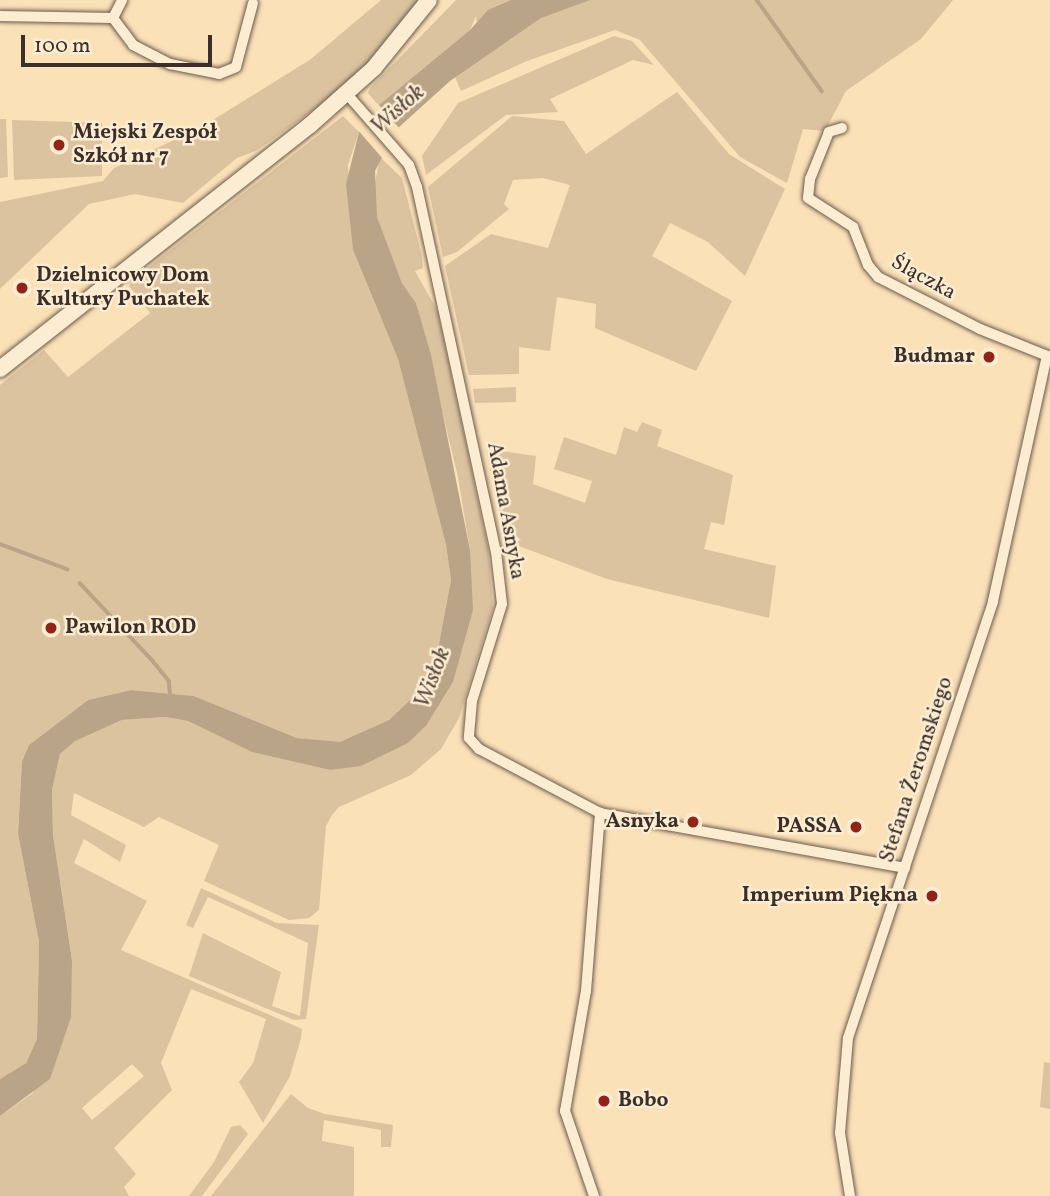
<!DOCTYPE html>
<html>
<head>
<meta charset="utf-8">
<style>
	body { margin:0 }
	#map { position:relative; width:1050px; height:1196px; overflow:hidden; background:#fbe1b8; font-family:Vollkorn,serif }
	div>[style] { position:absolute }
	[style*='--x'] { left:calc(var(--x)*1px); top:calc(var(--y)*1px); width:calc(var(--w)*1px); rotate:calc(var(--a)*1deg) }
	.green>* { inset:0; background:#dbc3a0 }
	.water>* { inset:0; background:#baa488 }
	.pier>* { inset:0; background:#fbe1b8 }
	.stream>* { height:3.5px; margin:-1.75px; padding:0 1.75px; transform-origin:1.75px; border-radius:1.75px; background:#baa488 }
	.roads { filter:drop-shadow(0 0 2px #6c5c4e) drop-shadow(0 0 2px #6c5c4e) }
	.street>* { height:10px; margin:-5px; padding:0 5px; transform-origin:5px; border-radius:5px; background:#fcecd1 }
	.secondary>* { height:16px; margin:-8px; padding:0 8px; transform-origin:8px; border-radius:8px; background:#fcecd1 }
	.dots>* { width:19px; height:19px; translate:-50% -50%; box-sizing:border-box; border:4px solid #fcecd1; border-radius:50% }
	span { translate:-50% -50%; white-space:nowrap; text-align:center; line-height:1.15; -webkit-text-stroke:5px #fcecd1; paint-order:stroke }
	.poi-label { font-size:21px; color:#3c2f2a; font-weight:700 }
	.left { translate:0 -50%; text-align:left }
	.right { translate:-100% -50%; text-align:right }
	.street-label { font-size:21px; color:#3c2f2a }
	.water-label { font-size:23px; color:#5c4c42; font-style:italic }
	.scale { position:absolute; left:21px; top:35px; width:191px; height:32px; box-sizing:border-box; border:4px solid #3c2f2a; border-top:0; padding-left:9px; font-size:21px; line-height:24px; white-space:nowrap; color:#3c2f2a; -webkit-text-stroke:5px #fcecd1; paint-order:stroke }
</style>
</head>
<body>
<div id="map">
	<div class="green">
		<div style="clip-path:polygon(381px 0,429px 0,348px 85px,256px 151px,237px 158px,183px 203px,135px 194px,89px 204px,0 289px,0 202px,103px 181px,114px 168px,200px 128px,311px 59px)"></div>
		<div style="clip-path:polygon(456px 0,953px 0,921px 39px,846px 91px,825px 131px,803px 129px,787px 183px,740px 157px,640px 40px,615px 30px,527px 61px,461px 91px,453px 72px,481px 52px,476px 16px,470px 30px,379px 106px,368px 93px,370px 88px)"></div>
		<div style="clip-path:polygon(614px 36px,632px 41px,654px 65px,633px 60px,550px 99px,558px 112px,506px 115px,426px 175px,422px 156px,458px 103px)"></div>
		<div style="clip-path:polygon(677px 92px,729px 154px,785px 189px,745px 276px,708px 242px,670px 223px,652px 256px,732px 301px,696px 371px,595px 328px,596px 304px,557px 297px,550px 351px,519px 347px,519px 374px,469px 375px,445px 266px,491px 234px,548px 248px,570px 185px,543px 178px,513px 180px,504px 204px,509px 209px,457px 252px,443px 257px,428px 187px,512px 116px,564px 121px,586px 154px)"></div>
		<div style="clip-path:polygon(343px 116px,359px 132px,348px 165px,353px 250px,398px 359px,446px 545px,451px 580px,435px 665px,411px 699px,389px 720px,340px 743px,297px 738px,194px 696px,131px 690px,88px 700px,29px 745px,22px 761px,18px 834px,39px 942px,37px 1039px,26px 1063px,0 1079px,0 385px,44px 350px,68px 377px,150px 313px,129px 286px,132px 280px)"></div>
		<div style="clip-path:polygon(0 119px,6px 119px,8px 177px,0 178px)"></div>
		<div style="clip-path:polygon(12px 120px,102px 123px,102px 176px,14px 180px)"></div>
		<div style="clip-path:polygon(evenodd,380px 157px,402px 178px,422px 256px,423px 268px,415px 271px,438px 312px,488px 548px,493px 607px,459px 718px,441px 749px,411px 775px,339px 807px,332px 815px,326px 826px,319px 910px,309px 918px,289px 920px,204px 881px,219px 845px,159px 817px,144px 827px,74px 793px,71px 815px,126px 845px,120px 862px,84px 839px,74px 863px,147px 901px,121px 950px,302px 1029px,301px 1038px,290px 1076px,263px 1123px,239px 1082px,253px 1063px,266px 1019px,191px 989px,161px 1063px,172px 1090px,114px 1148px,136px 1174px,124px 1187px,129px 1196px,0 1196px,0 1116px,33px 1093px,72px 959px,53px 835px,52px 790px,60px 754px,75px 740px,122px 720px,165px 717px,188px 721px,253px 752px,330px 770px,408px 743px,426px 726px,453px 682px,470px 550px,458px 477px,416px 303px,402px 283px,376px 216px,374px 188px,380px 157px,132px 1064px,144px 1076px,92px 1120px,82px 1108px,132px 1064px)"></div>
		<div style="clip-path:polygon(516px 387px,516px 402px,475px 403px,473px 389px)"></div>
		<div style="clip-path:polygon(642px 422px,662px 430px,657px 446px,733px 475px,724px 525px,711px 522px,704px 549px,776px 566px,769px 618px,607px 579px,505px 541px,486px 449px,536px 456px,533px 484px,585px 503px,592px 481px,554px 469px,564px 437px,616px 455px,624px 427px,637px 432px)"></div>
		<div style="clip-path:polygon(201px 888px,277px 923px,319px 925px,306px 1019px,294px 1020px,189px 976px,203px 933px,281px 972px,272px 1006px,300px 1016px,308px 943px,208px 897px,193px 928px,186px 925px)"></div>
		<div style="clip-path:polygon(1044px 1062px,1050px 1063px,1050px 1109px,1040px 1107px)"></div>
		<div style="clip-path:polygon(291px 1094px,308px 1108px,325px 1114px,393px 1125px,391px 1147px,381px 1147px,381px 1130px,324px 1120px,322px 1141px,354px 1147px,354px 1196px,211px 1196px)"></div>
		<div style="clip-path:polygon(240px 1125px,248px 1134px,202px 1196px,189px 1196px,214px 1162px,231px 1127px)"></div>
	</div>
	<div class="water">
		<div style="clip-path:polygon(511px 0,590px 0,541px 18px,450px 81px,398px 128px,375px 171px,377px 217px,402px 283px,416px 303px,431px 355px,470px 550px,473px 610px,453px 682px,426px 726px,408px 743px,361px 766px,330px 770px,252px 752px,188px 721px,165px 717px,122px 720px,75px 741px,60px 754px,52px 790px,53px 835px,72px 960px,71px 1017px,50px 1079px,0 1116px,0 1079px,26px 1063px,37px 1039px,39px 942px,18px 834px,22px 761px,29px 745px,88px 700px,131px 690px,194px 696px,297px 738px,340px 742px,389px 720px,411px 699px,435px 665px,451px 580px,446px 545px,398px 359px,353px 250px,346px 184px,359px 132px,378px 106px,470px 30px,488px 10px)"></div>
	</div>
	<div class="pier">
		<div style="clip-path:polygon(377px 103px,401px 130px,383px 159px,357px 129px)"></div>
	</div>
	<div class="stream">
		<div style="--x:757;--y:0;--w:112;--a:54.5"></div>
		<div style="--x:0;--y:544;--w:72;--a:20.5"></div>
		<div style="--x:80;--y:583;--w:107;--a:46.9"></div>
		<div style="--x:153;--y:661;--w:26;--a:51"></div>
		<div style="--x:169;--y:681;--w:16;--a:83"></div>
	</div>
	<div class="roads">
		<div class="street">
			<div style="--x:0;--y:16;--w:113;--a:1"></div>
			<div style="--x:113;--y:18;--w:34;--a:53"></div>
			<div style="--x:133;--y:45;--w:42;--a:27.2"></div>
			<div style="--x:170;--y:64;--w:50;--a:11.5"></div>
			<div style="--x:219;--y:74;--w:18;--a:-22"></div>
			<div style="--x:236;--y:67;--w:66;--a:-75.1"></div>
			<div style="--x:113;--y:18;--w:20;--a:-63"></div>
			<div style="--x:347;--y:94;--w:94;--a:48.9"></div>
			<div style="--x:409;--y:165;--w:23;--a:70"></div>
			<div style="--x:417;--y:187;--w:373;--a:77.8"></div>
			<div style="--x:496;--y:552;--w:52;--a:83.4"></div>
			<div style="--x:502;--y:604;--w:102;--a:107.2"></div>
			<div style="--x:472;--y:701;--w:37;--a:95"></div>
			<div style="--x:469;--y:738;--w:15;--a:48"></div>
			<div style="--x:479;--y:749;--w:137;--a:27.9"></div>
			<div style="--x:600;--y:813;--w:310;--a:10.2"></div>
			<div style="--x:842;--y:128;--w:14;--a:163"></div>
			<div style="--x:829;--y:132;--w:51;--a:112"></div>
			<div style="--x:810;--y:179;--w:19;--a:96"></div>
			<div style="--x:808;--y:198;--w:54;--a:32.8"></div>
			<div style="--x:853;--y:227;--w:41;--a:68.5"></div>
			<div style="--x:868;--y:265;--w:16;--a:50"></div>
			<div style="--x:878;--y:277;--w:114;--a:27"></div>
			<div style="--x:980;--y:329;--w:75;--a:21.8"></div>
			<div style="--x:594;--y:1196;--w:90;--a:-108.8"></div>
			<div style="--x:565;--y:1111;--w:122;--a:-80.1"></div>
			<div style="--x:586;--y:991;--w:179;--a:-85.5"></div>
			<div style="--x:850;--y:1196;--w:64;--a:-99"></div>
			<div style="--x:840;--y:1133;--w:95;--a:-85.2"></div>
			<div style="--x:848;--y:1038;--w:460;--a:-71.6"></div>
			<div style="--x:993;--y:601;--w:251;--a:-77.6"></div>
		</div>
		<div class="secondary">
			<div style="--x:0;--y:369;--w:393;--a:-38.2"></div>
			<div style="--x:309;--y:126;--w:87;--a:-41.7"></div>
			<div style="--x:374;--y:68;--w:87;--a:-51"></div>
		</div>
	</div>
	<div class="dots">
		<div style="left:59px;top:145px;background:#8f2418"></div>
		<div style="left:22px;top:288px;background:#8f2418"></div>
		<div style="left:989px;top:357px;background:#8f2418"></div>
		<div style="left:51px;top:628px;background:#8f2418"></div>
		<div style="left:693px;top:822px;background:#8f2418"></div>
		<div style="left:856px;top:827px;background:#8f2418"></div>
		<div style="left:932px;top:896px;background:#8f2418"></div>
		<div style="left:604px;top:1101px;background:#8f2418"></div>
	</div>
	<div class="poi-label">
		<span class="left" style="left:73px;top:145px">Miejski Zespół<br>Szkół nr 7</span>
		<span class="left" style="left:36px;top:288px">Dzielnicowy Dom<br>Kultury Puchatek</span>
		<span class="right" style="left:975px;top:357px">Budmar</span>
		<span class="left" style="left:65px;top:628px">Pawilon ROD</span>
		<span class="right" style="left:679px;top:822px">Asnyka</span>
		<span class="right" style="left:842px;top:827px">PASSA</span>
		<span class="right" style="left:918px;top:896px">Imperium Piękna</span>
		<span class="left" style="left:618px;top:1101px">Bobo</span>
	</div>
	<div class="street-label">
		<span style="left:923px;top:278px;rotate:29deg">Ślączka</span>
		<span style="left:505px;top:511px;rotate:80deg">Adama Asnyka</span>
		<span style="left:917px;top:770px;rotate:-72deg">Stefana Żeromskiego</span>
	</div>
	<div class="water-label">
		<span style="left:398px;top:110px;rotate:-41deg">Wisłok</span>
		<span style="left:433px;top:678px;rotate:-69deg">Wisłok</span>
	</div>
	<div class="scale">100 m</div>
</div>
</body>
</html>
